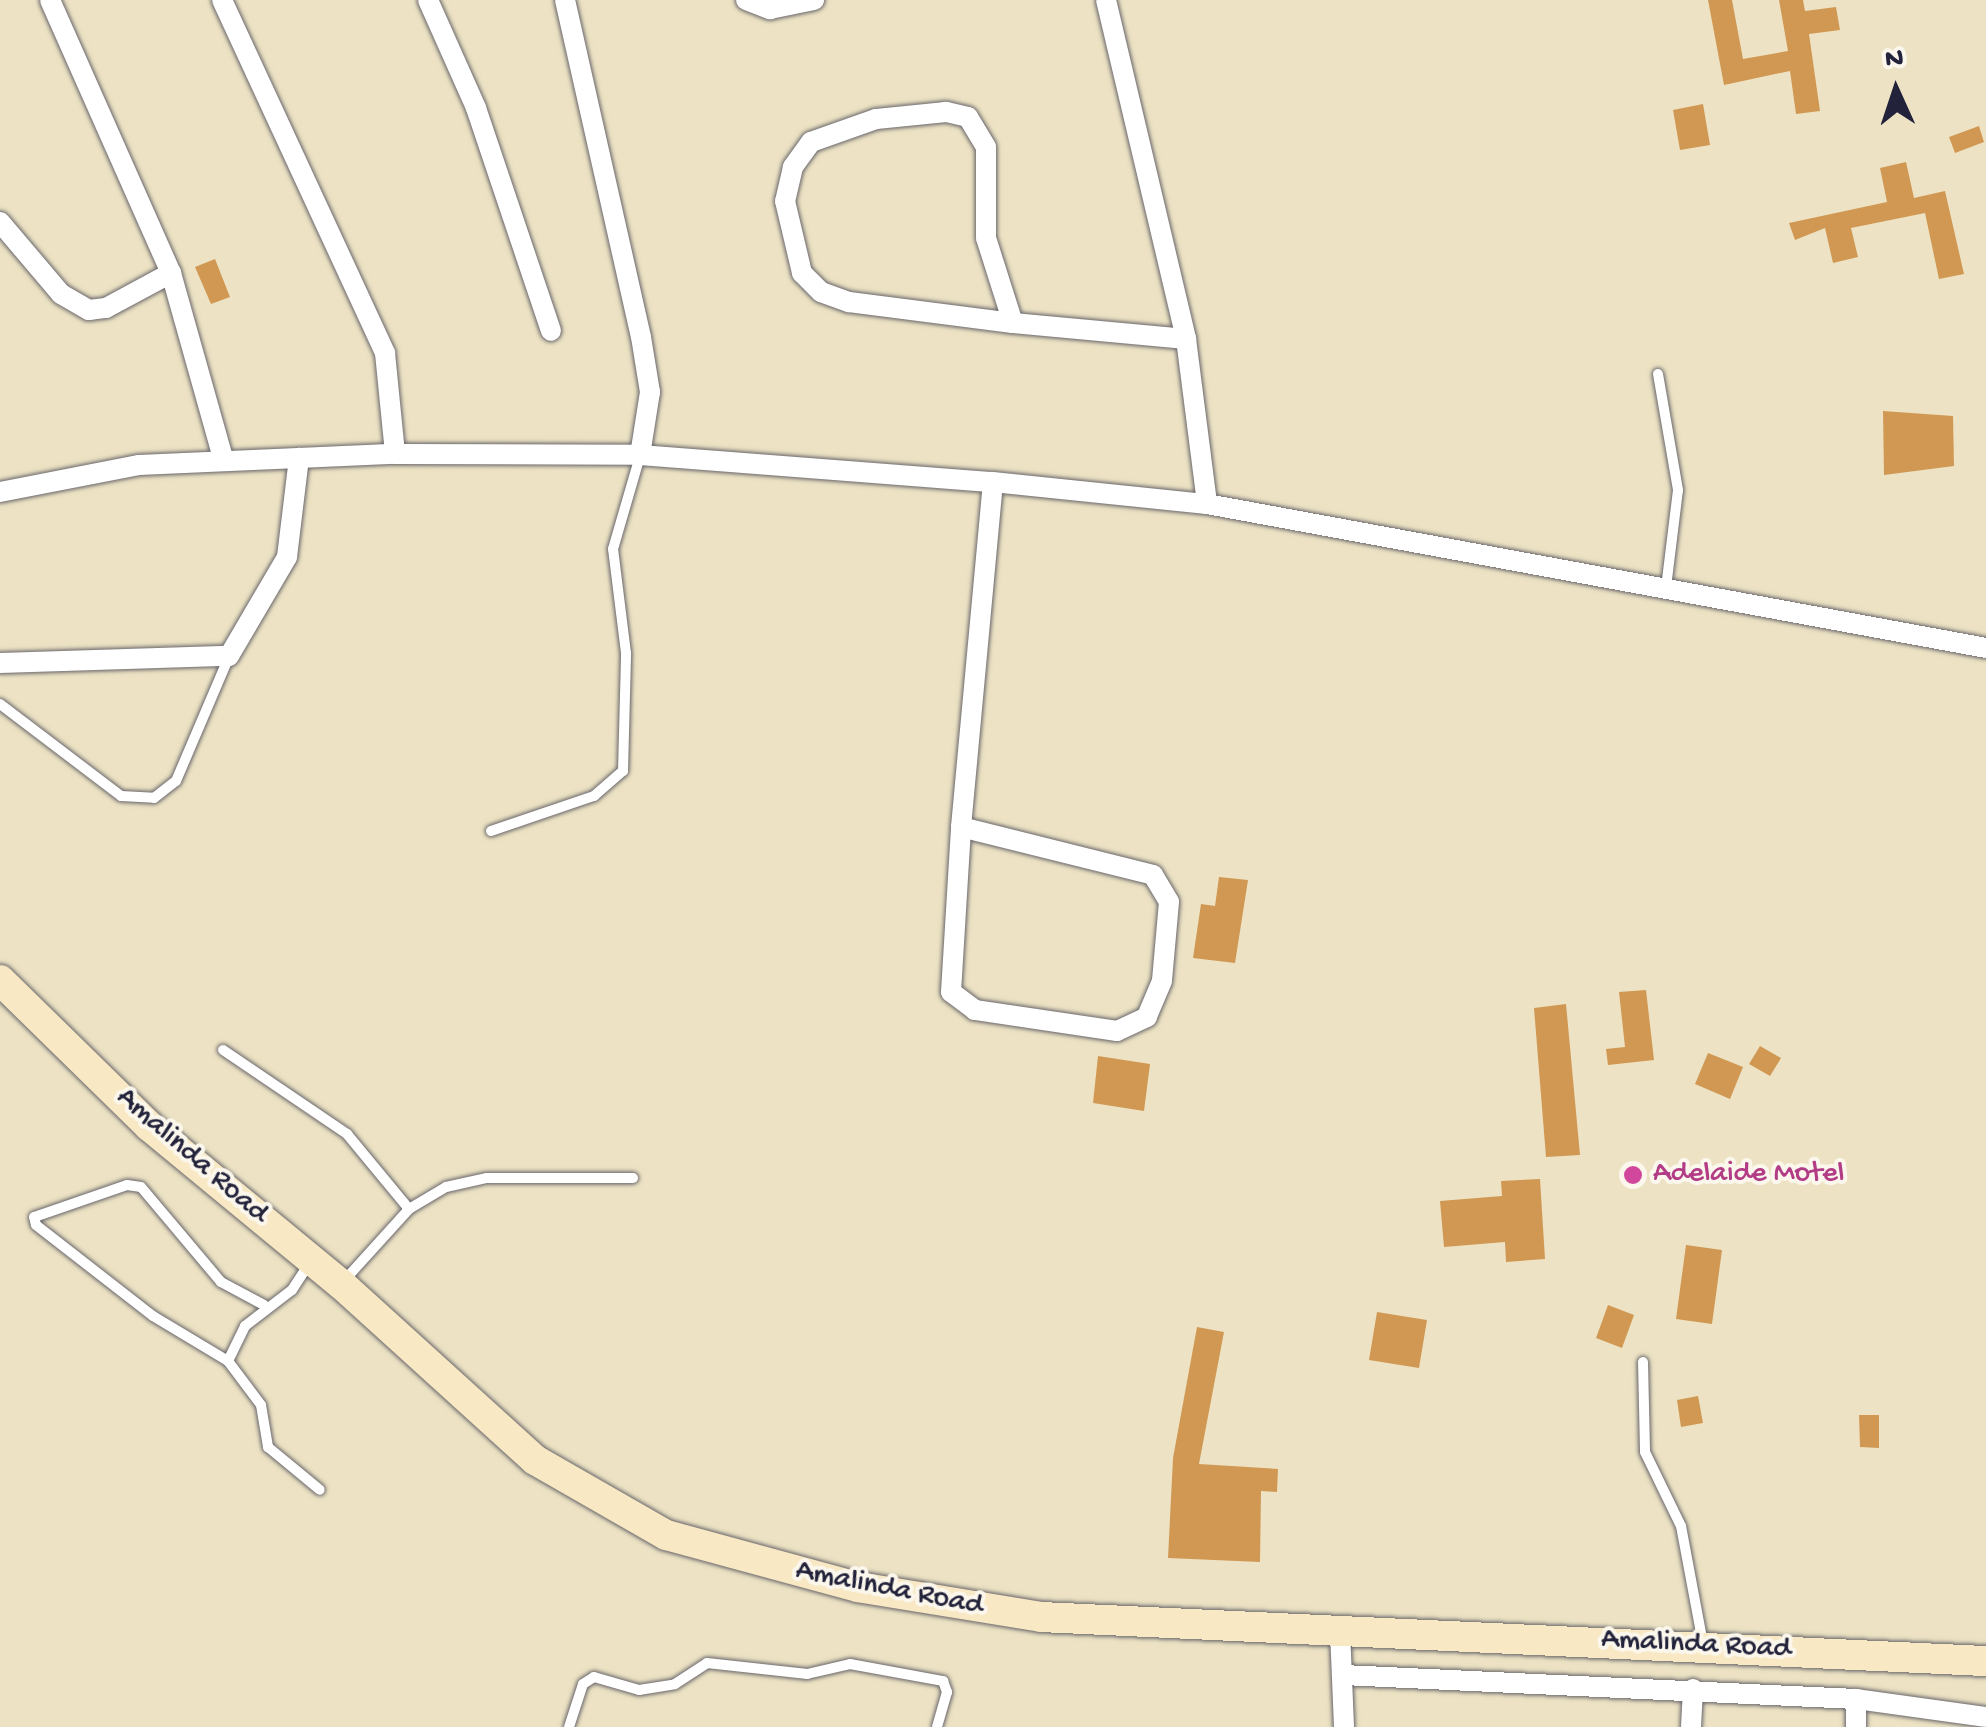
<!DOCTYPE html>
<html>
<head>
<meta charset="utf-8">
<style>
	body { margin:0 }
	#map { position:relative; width:1986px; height:1727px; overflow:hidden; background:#ede3c4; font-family:"Gochi Hand",sans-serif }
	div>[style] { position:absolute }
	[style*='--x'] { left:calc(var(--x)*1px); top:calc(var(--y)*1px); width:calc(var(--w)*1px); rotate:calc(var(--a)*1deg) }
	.building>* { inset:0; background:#d09853 }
	.roads { filter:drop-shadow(0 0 2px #69666b) drop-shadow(0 0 2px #69666b) }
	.lane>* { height:10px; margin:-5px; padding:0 5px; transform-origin:5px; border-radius:5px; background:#fff }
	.street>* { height:20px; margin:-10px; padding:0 10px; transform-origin:10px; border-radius:10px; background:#fff }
	.secondary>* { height:30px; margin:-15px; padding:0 15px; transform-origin:15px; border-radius:15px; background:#f8e8c3 }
	.dots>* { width:28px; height:28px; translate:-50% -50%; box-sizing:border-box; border:5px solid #fbf7ec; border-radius:50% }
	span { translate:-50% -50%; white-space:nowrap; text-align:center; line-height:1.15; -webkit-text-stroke:8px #fbf7ec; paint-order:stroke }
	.street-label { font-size:30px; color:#22223b }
	.hotel-label { font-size:30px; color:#b23c85 }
	.left { translate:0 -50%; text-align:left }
	.north { position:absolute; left:1846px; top:40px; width:100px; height:100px; -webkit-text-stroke:8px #fbf7ec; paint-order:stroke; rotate:357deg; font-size:28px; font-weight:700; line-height:40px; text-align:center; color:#22223b }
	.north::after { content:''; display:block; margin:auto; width:35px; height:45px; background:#22223b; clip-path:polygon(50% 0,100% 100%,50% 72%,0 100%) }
</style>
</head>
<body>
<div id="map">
	<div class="building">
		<div style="clip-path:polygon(1708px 0,1732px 0,1743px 59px,1788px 51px,1779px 0,1803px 0,1805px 11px,1836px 7px,1840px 30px,1809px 34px,1820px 111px,1796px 114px,1790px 71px,1724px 85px)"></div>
		<div style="clip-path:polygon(1703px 104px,1710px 145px,1680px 150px,1673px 110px)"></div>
		<div style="clip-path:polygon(1979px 126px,1984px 142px,1955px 153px,1949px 137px)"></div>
		<div style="clip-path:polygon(1906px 162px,1914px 198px,1945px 191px,1964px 274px,1939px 279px,1925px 213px,1851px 228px,1858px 257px,1833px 263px,1825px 228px,1795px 240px,1789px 223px,1887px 202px,1880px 168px)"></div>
		<div style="clip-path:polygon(215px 259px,230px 297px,211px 304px,195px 267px)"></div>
		<div style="clip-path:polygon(1883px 411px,1953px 416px,1954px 466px,1884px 475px)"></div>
		<div style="clip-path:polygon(1219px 877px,1248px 880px,1235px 963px,1193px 958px,1201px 904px,1215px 906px)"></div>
		<div style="clip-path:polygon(1646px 990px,1654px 1060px,1608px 1065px,1606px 1049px,1625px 1047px,1619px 992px)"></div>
		<div style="clip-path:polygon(1566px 1004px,1580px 1155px,1546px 1157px,1534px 1008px)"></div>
		<div style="clip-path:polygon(1760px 1046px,1781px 1058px,1770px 1076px,1749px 1064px)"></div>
		<div style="clip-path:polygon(1708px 1053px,1743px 1067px,1730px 1099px,1695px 1084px)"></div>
		<div style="clip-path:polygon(1098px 1056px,1150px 1064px,1144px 1111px,1093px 1103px)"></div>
		<div style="clip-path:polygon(1540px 1179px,1545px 1259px,1506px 1262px,1505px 1242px,1444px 1247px,1440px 1201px,1502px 1196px,1501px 1181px)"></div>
		<div style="clip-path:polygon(1686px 1245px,1722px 1250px,1712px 1324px,1676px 1319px)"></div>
		<div style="clip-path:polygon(1608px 1305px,1634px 1315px,1622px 1348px,1596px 1338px)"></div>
		<div style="clip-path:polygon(1377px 1312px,1427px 1320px,1419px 1368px,1369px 1360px)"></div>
		<div style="clip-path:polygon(1197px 1327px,1224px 1332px,1199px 1464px,1278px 1469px,1277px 1492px,1261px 1491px,1260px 1562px,1168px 1558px,1173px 1458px)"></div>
		<div style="clip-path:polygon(1698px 1396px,1703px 1423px,1681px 1427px,1677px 1400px)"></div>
		<div style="clip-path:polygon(1859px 1415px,1879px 1415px,1879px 1448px,1860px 1447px)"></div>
	</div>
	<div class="roads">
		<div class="lane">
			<div style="--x:1658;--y:374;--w:118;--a:80.2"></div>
			<div style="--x:1678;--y:490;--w:99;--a:97"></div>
			<div style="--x:0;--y:704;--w:152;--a:37.2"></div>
			<div style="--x:121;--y:796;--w:33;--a:3"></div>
			<div style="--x:154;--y:798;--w:28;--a:-38"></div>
			<div style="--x:176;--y:781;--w:135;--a:-66.9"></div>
			<div style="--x:491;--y:831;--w:109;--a:-18.8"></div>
			<div style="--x:594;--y:796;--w:38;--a:-41"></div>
			<div style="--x:623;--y:771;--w:118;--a:-88.5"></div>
			<div style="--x:626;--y:653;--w:105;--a:-97.1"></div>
			<div style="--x:613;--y:549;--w:97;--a:-73.8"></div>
			<div style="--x:223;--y:1050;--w:150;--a:34.1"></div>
			<div style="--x:347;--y:1134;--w:97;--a:50.4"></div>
			<div style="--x:342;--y:1283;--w:100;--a:-47.8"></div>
			<div style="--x:409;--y:1209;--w:43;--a:-30.7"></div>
			<div style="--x:446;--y:1187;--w:42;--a:-12.4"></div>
			<div style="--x:487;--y:1178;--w:146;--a:0"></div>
			<div style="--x:264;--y:1305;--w:49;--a:-151.9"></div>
			<div style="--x:221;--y:1282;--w:124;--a:-130.1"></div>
			<div style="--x:141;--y:1187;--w:14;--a:-172"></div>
			<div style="--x:127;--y:1185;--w:98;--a:161"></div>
			<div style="--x:34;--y:1217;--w:8;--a:76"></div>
			<div style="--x:36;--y:1225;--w:148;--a:37.9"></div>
			<div style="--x:153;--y:1316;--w:87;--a:31"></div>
			<div style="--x:228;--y:1361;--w:39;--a:-64"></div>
			<div style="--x:245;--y:1326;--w:59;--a:-37.5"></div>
			<div style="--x:292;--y:1290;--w:35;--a:-57"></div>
			<div style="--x:228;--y:1361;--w:55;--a:53.1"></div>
			<div style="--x:261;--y:1405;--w:43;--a:80.5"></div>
			<div style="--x:268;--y:1447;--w:67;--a:39.6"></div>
			<div style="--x:1643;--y:1362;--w:90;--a:88.7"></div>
			<div style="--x:1645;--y:1452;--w:82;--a:64.1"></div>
			<div style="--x:1681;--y:1526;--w:120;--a:79.4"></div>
			<div style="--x:569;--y:1727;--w:45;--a:-72"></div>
			<div style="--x:583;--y:1684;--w:13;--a:-32"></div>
			<div style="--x:594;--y:1677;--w:47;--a:16.1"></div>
			<div style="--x:639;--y:1690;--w:36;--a:-9"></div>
			<div style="--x:675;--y:1684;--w:38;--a:-33"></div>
			<div style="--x:707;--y:1663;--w:101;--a:6.3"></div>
			<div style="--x:807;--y:1674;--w:44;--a:-13.1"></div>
			<div style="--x:850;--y:1664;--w:95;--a:10.4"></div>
			<div style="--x:943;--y:1681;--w:12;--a:70"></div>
			<div style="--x:947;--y:1692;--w:36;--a:106"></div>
		</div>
		<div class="street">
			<div style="--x:50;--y:0;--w:299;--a:66.1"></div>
			<div style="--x:171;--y:273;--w:192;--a:74.3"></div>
			<div style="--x:222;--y:0;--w:389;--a:65.2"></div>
			<div style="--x:385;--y:353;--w:101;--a:84.3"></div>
			<div style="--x:428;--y:0;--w:118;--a:66"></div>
			<div style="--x:476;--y:108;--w:235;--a:71.4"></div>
			<div style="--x:565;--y:0;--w:345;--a:77.3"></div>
			<div style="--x:641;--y:337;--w:56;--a:80.7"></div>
			<div style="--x:650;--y:392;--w:64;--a:99"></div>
			<div style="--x:746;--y:0;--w:26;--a:21"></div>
			<div style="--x:770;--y:9;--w:45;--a:-11.6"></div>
			<div style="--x:1106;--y:0;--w:348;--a:76.7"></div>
			<div style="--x:1186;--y:339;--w:166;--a:82.7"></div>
			<div style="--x:0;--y:222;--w:94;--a:49.7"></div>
			<div style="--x:61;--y:294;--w:32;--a:30"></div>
			<div style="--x:89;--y:310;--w:17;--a:-7"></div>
			<div style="--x:106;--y:308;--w:74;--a:-28.3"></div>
			<div style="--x:1013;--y:323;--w:89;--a:-107.6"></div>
			<div style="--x:986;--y:238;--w:91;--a:-90"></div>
			<div style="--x:986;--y:147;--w:35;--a:-121"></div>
			<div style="--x:968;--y:117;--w:23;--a:-167"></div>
			<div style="--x:946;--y:112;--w:70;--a:174.3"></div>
			<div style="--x:876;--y:119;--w:69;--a:160.5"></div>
			<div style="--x:811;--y:142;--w:31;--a:126"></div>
			<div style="--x:793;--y:167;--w:35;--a:103"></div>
			<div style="--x:785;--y:201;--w:74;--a:76.7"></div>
			<div style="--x:802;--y:273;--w:27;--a:45"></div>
			<div style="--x:821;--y:292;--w:30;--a:20"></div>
			<div style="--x:849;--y:302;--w:165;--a:7.3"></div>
			<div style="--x:1013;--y:323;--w:174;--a:5.3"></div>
			<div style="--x:0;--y:492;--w:142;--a:-11"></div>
			<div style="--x:139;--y:465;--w:256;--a:-2.5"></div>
			<div style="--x:395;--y:454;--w:245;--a:0.2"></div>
			<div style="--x:640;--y:455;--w:354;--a:4.4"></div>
			<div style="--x:993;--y:482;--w:215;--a:5.9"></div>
			<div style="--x:1207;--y:504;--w:792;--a:10.47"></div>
			<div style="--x:0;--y:663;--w:229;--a:-1.8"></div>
			<div style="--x:229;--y:656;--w:115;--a:-59.6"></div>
			<div style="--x:287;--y:557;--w:100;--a:-83.1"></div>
			<div style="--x:961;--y:827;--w:198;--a:14"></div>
			<div style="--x:1153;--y:875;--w:31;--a:59"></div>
			<div style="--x:1169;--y:902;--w:79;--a:95.1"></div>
			<div style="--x:1162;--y:981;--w:39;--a:113"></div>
			<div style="--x:1147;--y:1017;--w:33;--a:155"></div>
			<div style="--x:1117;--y:1031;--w:144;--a:-171.6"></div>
			<div style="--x:975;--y:1010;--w:30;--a:-143"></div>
			<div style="--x:951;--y:992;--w:165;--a:-86.5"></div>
			<div style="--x:961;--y:827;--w:346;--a:-84.7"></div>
			<div style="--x:1340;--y:1631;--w:96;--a:87.6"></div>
			<div style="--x:1343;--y:1675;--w:514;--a:2.68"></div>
			<div style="--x:1856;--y:1699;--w:131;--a:7.9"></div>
			<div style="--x:1691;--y:1727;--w:38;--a:-87"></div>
			<div style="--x:1856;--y:1727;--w:28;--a:-90"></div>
		</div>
		<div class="secondary">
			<div style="--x:0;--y:980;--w:209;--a:44.4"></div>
			<div style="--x:149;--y:1126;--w:249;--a:39.5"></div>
			<div style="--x:341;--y:1284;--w:262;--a:42.2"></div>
			<div style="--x:535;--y:1460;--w:151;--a:29.8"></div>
			<div style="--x:666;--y:1535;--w:199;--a:15.2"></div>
			<div style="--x:858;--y:1587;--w:185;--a:9.3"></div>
			<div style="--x:1041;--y:1617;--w:946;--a:2.67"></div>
		</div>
	</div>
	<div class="dots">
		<div style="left:1633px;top:1175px;background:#d1479c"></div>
	</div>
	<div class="street-label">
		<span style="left:191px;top:1157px;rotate:41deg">Amalinda Road</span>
		<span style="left:889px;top:1590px;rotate:11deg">Amalinda Road</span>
		<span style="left:1696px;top:1646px;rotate:3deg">Amalinda Road</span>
	</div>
	<div class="hotel-label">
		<span class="left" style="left:1653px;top:1175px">Adelaide Motel</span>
	</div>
	<div class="north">N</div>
</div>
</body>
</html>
